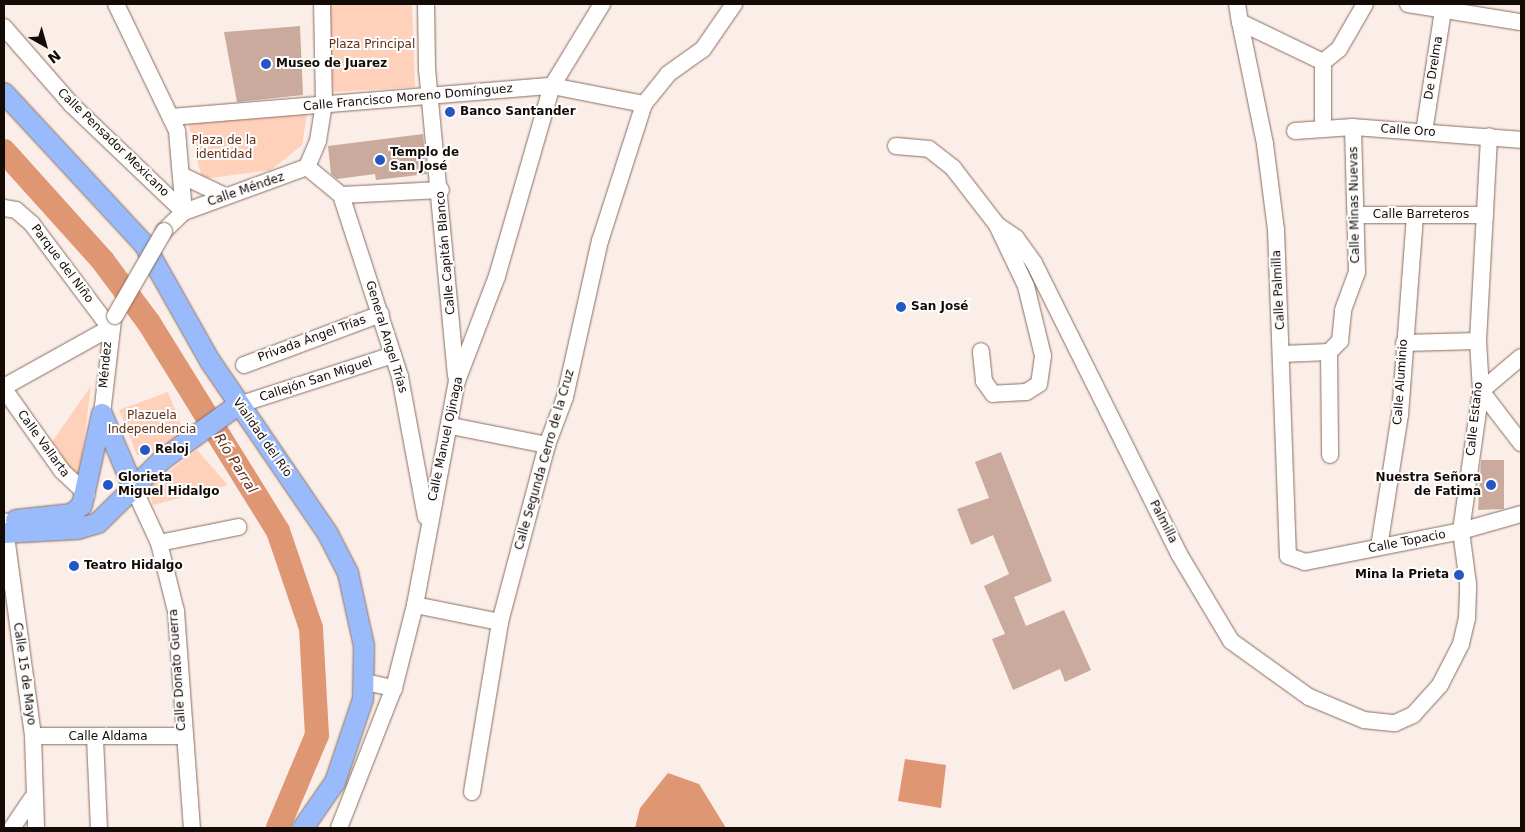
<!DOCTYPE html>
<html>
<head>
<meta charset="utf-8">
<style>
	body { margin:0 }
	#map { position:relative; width:1525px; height:832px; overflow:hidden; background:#fbeee8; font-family:"DejaVu Sans",sans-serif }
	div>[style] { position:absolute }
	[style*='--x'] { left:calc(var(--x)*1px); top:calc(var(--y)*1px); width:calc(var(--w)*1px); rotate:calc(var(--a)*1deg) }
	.green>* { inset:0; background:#ffd0ba }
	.water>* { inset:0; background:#df9673 }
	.river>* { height:24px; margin:-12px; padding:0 12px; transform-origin:12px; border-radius:12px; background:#df9673 }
	.building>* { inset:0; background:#c9aa9c }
	.roads { filter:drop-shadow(0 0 1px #896d5f) drop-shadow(0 0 1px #896d5f) }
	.minor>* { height:16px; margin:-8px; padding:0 8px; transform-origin:8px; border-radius:8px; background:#fff }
	.major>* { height:20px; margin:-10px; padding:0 10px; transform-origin:10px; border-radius:10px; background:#99bafb }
	.bridges { filter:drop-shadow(0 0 1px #896d5f) drop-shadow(0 0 1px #896d5f) }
	.minor-bridge>* { height:16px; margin:-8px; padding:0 8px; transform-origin:8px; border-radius:8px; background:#fff }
	.dots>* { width:14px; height:14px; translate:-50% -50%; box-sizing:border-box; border:2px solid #fefefe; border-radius:50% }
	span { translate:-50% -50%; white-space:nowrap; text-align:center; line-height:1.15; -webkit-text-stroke:4px #fefefe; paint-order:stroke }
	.park-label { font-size:12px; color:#5f2f16 }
	.poi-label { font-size:12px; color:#150b06; font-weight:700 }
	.left { translate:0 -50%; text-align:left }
	.right { translate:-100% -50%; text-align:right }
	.street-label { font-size:12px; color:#150b06 }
	.water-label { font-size:14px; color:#5f3016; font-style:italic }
	.frame { position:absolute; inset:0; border:5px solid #150b06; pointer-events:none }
	.north { position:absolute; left:20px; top:20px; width:50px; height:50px; -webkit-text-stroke:4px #fefefe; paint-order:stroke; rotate:142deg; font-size:14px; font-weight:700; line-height:20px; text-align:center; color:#150b06 }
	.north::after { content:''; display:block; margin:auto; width:18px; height:22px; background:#150b06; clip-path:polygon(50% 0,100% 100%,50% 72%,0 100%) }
</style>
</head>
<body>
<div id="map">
	<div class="green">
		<div style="clip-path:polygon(328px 4px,412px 4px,415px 87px,333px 92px)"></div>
		<div style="clip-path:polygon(307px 114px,302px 145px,271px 170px,202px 179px,188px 122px)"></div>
		<div style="clip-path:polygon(91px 386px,79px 481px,52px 442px)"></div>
		<div style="clip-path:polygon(168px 392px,184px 433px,147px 455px,137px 455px,119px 410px)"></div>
		<div style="clip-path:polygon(197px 450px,228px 485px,153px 505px,148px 488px)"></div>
	</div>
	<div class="water">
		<div style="clip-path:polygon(905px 759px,946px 765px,941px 808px,898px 801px)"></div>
		<div style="clip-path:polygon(668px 773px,699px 784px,726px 828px,635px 828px,640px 808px)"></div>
	</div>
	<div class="river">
		<div style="--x:4;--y:151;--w:148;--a:48"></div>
		<div style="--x:103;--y:261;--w:77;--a:53.4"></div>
		<div style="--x:149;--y:323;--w:245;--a:58.2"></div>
		<div style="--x:278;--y:531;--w:102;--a:71.2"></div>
		<div style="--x:311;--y:628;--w:107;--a:86.8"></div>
		<div style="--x:317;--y:735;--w:101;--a:112.8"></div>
	</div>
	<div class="building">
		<div style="clip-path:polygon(300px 26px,303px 95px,237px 102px,224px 32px)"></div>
		<div style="clip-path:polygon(423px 134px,427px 174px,376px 180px,375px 174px,337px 179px,331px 174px,328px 146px)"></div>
		<div style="clip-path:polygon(1001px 452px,1052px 581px,1014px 597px,1026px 626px,1064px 610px,1091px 670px,1065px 682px,1060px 669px,1013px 690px,992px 639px,1005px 634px,984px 586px,1009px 574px,993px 535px,971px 545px,957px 509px,989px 498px,975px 462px)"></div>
		<div style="clip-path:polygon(1481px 460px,1504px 460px,1504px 509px,1478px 510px)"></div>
	</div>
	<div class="roads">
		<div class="minor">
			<div style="--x:116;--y:4;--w:141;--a:64.3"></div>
			<div style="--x:177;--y:131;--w:81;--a:85.1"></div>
			<div style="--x:426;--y:4;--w:65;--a:89.1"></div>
			<div style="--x:427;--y:69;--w:308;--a:84.6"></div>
			<div style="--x:1237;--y:4;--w:18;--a:81"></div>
			<div style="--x:1240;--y:22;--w:92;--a:25.7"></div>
			<div style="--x:1408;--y:4;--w:114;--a:9.1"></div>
			<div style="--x:1240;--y:22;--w:125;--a:78.4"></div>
			<div style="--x:1265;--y:144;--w:87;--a:82.7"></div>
			<div style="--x:1276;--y:230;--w:326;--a:87.9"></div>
			<div style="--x:1288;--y:556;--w:18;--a:19"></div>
			<div style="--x:1305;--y:562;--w:159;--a:-11.2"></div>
			<div style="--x:1461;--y:531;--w:62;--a:-15.8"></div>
			<div style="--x:4;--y:27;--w:103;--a:48.9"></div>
			<div style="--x:72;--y:105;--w:155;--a:43.7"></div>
			<div style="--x:171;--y:117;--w:382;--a:-4.7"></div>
			<div style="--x:552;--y:86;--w:94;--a:11.1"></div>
			<div style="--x:1323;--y:128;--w:66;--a:-90"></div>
			<div style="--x:1323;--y:62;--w:21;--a:-39"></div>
			<div style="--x:1339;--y:49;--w:52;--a:-60"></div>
			<div style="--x:1295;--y:131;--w:58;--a:-3.9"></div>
			<div style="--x:1353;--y:127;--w:169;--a:4.4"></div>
			<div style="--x:1424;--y:132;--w:130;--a:-81.1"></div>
			<div style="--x:896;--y:146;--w:33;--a:5"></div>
			<div style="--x:929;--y:149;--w:31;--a:38"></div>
			<div style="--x:953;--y:168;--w:72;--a:52.3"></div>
			<div style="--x:997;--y:225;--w:68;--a:64.6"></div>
			<div style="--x:1026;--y:286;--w:72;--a:76.3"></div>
			<div style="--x:1043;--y:356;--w:28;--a:98"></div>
			<div style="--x:1039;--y:384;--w:15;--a:148"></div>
			<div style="--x:1026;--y:392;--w:33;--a:177"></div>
			<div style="--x:993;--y:394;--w:16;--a:-125"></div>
			<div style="--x:984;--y:381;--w:30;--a:-96"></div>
			<div style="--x:307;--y:167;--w:44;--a:39.5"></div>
			<div style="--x:341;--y:195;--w:191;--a:72"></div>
			<div style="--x:400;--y:377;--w:142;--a:79.5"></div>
			<div style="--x:307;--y:167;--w:28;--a:-67"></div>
			<div style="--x:318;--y:141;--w:36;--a:-81"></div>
			<div style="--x:324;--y:105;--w:101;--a:-91.1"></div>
			<div style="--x:183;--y:176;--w:47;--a:25.5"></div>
			<div style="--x:341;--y:195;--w:100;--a:-2.9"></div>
			<div style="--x:4;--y:208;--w:12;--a:9"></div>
			<div style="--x:16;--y:210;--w:21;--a:41"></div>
			<div style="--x:32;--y:224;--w:130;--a:53.1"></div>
			<div style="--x:110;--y:328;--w:121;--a:150.9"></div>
			<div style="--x:1357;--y:215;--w:128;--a:0"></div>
			<div style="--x:997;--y:225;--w:23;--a:34"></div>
			<div style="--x:1016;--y:238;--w:31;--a:54"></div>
			<div style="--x:1034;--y:263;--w:325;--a:63.5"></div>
			<div style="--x:1179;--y:554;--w:101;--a:59.1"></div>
			<div style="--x:1231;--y:641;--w:96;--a:35.7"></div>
			<div style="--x:1309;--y:697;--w:60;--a:22.7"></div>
			<div style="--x:1364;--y:720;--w:31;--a:6"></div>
			<div style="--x:1395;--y:723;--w:20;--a:-24"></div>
			<div style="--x:1413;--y:715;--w:40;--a:-48"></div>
			<div style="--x:1440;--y:685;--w:46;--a:-62.9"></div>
			<div style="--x:1461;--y:644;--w:26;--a:-77"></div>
			<div style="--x:1467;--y:619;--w:35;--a:-88"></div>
			<div style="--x:1468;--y:584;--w:53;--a:-97.5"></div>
			<div style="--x:1461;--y:531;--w:141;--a:-81.9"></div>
			<div style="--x:1481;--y:391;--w:50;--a:-93.4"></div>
			<div style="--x:1478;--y:341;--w:205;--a:-86.9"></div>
			<div style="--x:164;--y:231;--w:28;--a:-44"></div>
			<div style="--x:184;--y:212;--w:131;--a:-20.1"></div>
			<div style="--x:1404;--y:343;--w:74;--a:-1.5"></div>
			<div style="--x:1329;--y:352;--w:103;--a:89.4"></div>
			<div style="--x:1282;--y:354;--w:47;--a:-2.4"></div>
			<div style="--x:1329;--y:352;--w:16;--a:-45"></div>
			<div style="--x:1340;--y:341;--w:31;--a:-84"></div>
			<div style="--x:1343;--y:310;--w:40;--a:-69.8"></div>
			<div style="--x:1357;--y:272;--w:145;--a:-91.6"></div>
			<div style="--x:244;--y:365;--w:146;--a:-20.4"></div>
			<div style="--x:4;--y:389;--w:100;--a:54.7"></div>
			<div style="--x:62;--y:471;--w:34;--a:43"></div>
			<div style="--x:1481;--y:391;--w:66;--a:52.4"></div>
			<div style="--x:1481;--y:391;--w:52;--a:-40.4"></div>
			<div style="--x:238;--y:405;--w:163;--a:-17.9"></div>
			<div style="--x:102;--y:414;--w:95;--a:-83.3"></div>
			<div style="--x:451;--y:426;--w:98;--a:11.2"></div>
			<div style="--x:134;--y:489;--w:60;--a:65.2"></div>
			<div style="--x:159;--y:543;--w:70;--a:76"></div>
			<div style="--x:176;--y:611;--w:218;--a:85.8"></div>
			<div style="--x:4;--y:521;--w:217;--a:82.3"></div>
			<div style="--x:33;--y:736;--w:92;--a:88.1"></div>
			<div style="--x:159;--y:543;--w:81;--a:-11.4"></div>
			<div style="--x:1379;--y:547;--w:134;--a:-81"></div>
			<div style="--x:1400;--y:415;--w:201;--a:-85.7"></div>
			<div style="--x:415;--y:605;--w:87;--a:11.3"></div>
			<div style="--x:365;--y:682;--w:30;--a:12"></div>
			<div style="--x:33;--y:736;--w:149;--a:0"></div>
			<div style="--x:95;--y:738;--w:90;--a:87.5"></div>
			<div style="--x:472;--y:792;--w:172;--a:-80.6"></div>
			<div style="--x:500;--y:622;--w:183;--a:-75.1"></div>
			<div style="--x:547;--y:445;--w:51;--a:-69.4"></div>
			<div style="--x:565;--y:397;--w:160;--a:-77.4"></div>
			<div style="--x:600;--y:241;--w:144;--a:-72.2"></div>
			<div style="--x:644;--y:104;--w:38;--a:-51"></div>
			<div style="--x:668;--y:74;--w:43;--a:-35.5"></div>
			<div style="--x:703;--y:49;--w:55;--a:-55.4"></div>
			<div style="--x:12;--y:828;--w:36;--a:-56"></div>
			<div style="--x:339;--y:828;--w:150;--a:-68.6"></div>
			<div style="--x:394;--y:688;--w:86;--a:-75.8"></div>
			<div style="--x:415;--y:605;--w:228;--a:-79.4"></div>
			<div style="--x:457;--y:381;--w:112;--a:-69.1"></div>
			<div style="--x:497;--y:276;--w:198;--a:-73.9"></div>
			<div style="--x:552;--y:86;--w:96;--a:-58.6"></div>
		</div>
		<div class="major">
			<div style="--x:4;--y:93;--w:206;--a:47.2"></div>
			<div style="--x:144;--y:244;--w:134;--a:60.6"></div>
			<div style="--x:210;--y:361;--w:209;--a:55.7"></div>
			<div style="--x:328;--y:534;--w:44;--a:62.9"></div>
			<div style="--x:348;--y:573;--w:75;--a:77.6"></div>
			<div style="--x:364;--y:646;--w:53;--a:91.1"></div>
			<div style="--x:363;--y:699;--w:88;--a:108.6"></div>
			<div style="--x:335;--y:782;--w:56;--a:124.8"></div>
			<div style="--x:102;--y:414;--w:82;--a:66.9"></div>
			<div style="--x:16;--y:520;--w:56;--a:-6.1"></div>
			<div style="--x:72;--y:514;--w:13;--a:-42"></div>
			<div style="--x:82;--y:505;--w:93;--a:-77.6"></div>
			<div style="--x:4;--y:533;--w:74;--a:-3.1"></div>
			<div style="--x:78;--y:529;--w:21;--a:-17"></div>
			<div style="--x:98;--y:523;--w:90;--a:-44.5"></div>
			<div style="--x:162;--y:460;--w:94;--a:-35.9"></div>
		</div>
	</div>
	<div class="bridges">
		<div class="minor-bridge">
			<div style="--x:115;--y:316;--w:98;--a:-60"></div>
		</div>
	</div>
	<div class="dots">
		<div style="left:266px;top:64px;background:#2357c4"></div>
		<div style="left:450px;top:112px;background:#2357c4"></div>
		<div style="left:380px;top:160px;background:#2357c4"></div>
		<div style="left:901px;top:307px;background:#2357c4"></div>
		<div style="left:145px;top:450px;background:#2357c4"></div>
		<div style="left:108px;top:485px;background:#2357c4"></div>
		<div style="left:1491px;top:485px;background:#2357c4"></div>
		<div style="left:74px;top:566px;background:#2357c4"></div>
		<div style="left:1459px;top:575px;background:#2357c4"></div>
	</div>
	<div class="park-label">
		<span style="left:372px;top:45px">Plaza Principal</span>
		<span style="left:224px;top:148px">Plaza de la<br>identidad</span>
		<span style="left:152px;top:423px">Plazuela<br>Independencia</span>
	</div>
	<div class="poi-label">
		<span class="left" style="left:276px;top:64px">Museo de Juarez</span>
		<span class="left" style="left:460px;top:112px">Banco Santander</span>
		<span class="left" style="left:390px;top:160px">Templo de<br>San José</span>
		<span class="left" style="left:911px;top:307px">San José</span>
		<span class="left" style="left:155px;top:450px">Reloj</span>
		<span class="left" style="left:118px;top:485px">Glorieta<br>Miguel Hidalgo</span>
		<span class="right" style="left:1481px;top:485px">Nuestra Señora<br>de Fatima</span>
		<span class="left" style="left:84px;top:566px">Teatro Hidalgo</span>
		<span class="right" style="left:1449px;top:575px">Mina la Prieta</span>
	</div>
	<div class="street-label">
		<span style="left:1434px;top:68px;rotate:-81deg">De Drelma</span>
		<span style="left:408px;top:98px;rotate:-5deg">Calle Francisco Moreno Domínguez</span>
		<span style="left:1408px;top:131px;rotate:4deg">Calle Oro</span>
		<span style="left:113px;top:143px;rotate:44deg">Calle Pensador Mexicano</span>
		<span style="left:246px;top:190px;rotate:-19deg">Calle Méndez</span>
		<span style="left:1355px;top:205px;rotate:-91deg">Calle Minas Nuevas</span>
		<span style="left:1421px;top:215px">Calle Barreteros</span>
		<span style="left:446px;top:253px;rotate:-95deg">Calle Capitán Blanco</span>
		<span style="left:62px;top:264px;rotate:53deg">Parque del Niño</span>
		<span style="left:1279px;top:290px;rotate:-93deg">Calle Palmilla</span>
		<span style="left:386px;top:337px;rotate:73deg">General Angel Trías</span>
		<span style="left:312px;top:339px;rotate:-20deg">Privada Ángel Trías</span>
		<span style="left:106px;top:365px;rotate:-85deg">Méndez</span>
		<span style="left:316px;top:380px;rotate:-18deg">Callejón San Miguel</span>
		<span style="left:1401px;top:382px;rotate:-86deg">Calle Aluminio</span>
		<span style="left:1475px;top:419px;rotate:-84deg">Calle Estaño</span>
		<span style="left:262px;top:438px;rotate:55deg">Vialidad del Río</span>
		<span style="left:446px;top:439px;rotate:-78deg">Calle Manuel Ojinaga</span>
		<span style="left:43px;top:444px;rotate:54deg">Calle Vallarta</span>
		<span style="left:545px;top:460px;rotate:-74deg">Calle Segunda Cerro de la Cruz</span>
		<span style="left:1163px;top:522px;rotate:63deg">Palmilla</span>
		<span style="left:1407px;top:542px;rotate:-11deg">Calle Topacio</span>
		<span style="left:178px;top:670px;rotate:-94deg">Calle Donato Guerra</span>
		<span style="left:24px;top:674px;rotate:82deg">Calle 15 de Mayo</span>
		<span style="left:108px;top:737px">Calle Aldama</span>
	</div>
	<div class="water-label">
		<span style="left:236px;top:463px;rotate:58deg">Río Parral</span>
	</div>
	<div class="frame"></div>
	<div class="north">N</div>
</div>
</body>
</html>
